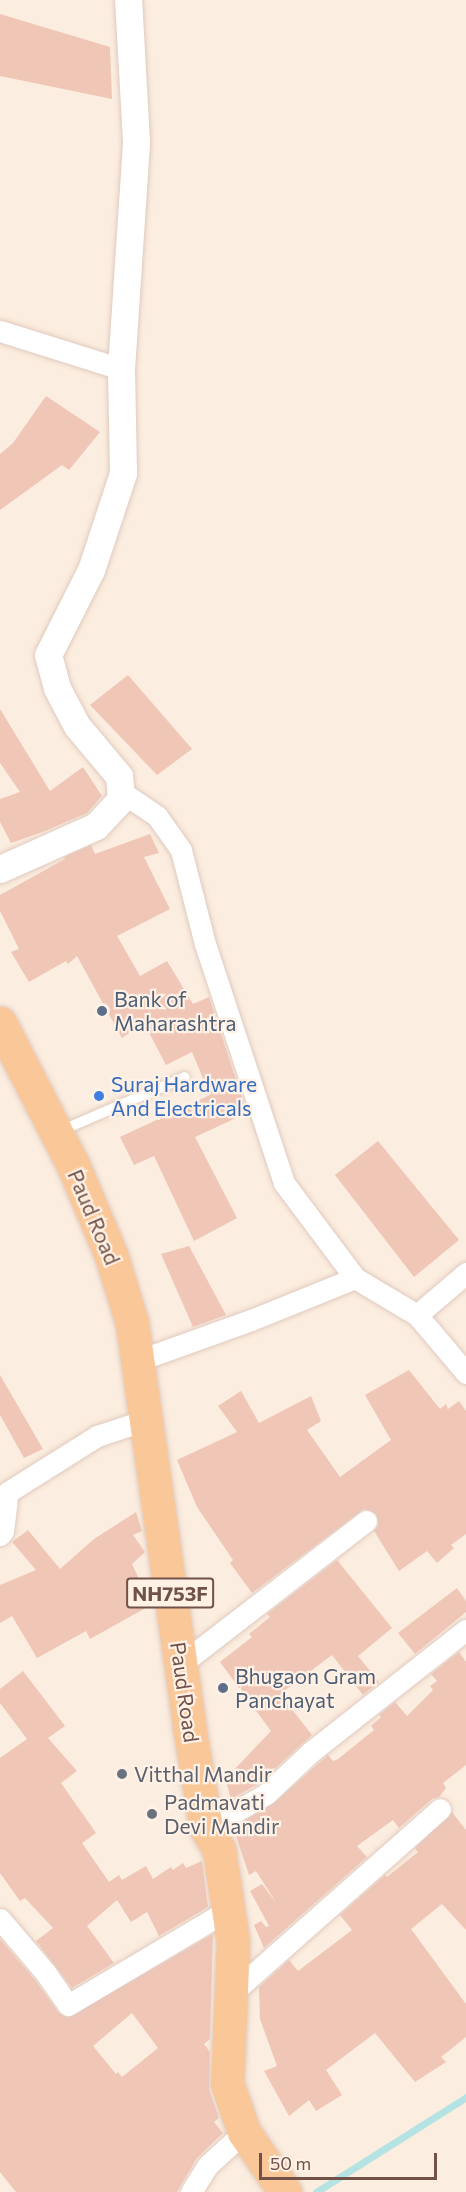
<!DOCTYPE html>
<html>
<head>
<meta charset="utf-8">
<style>
	body { margin:0 }
	#map { position:relative; width:466px; height:2192px; overflow:hidden; background:#fbeddf; font-family:Commissioner,sans-serif }
	div>[style] { position:absolute }
	[style*='--x'] { left:calc(var(--x)*1px); top:calc(var(--y)*1px); width:calc(var(--w)*1px); rotate:calc(var(--a)*1deg) }
	.stream>* { height:7px; margin:-3.5px; padding:0 3.5px; transform-origin:3.5px; border-radius:3.5px; background:#b5e3e4 }
	.building>* { inset:0; background:#f0c6b7 }
	.roads { filter:drop-shadow(0 0 2px #e1cabf) drop-shadow(0 0 2px #e1cabf) }
	.service>* { height:10px; margin:-5px; padding:0 5px; transform-origin:5px; border-radius:5px; background:#fff }
	.minor>* { height:21px; margin:-10.5px; padding:0 10.5px; transform-origin:10.5px; border-radius:10.5px; background:#fff }
	.tertiary>* { height:27px; margin:-13.5px; padding:0 13.5px; transform-origin:13.5px; border-radius:13.5px; background:#fff }
	.primary>* { height:33px; margin:-16.5px; padding:0 16.5px; transform-origin:16.5px; border-radius:16.5px; background:#fac898 }
	.dots>* { width:16px; height:16px; translate:-50% -50%; box-sizing:border-box; border:3px solid #fff1e5; border-radius:50% }
	span { translate:-50% -50%; white-space:nowrap; text-align:center; line-height:1.15; -webkit-text-stroke:4.5px #fff1e5; paint-order:stroke }
	.shield-label span { padding:2px 4px; background:#fff1e5; border:2px solid; border-radius:4px; -webkit-text-stroke-width:0 }
	.shield-label { font-size:20px; color:#715148; font-weight:700 }
	.service-label { font-size:21px; color:#4e5e75 }
	.left { translate:0 -50%; text-align:left }
	.shop-label { font-size:21px; color:#366cbe }
	.street-label { font-size:21px; color:#715148 }
	.worship-label { font-size:21px; color:#5b616d }
	.scale { position:absolute; left:259px; top:2153px; width:178px; height:27px; box-sizing:border-box; border:3px solid #715148; border-top:0; padding-left:8px; font-size:18px; line-height:21px; white-space:nowrap; color:#715148; -webkit-text-stroke:4px #fff1e5; paint-order:stroke }
</style>
</head>
<body>
<div id="map">
	<div class="stream">
		<div style="--x:316;--y:2192;--w:178;--a:-32.3"></div>
	</div>
	<div class="building">
		<div style="clip-path:polygon(0 14px,110px 47px,112px 99px,0 76px)"></div>
		<div style="clip-path:polygon(46px 396px,100px 432px,69px 470px,62px 465px,0 510px,0 454px,13px 443px)"></div>
		<div style="clip-path:polygon(128px 675px,192px 749px,157px 775px,90px 705px)"></div>
		<div style="clip-path:polygon(0 709px,50px 791px,83px 767px,102px 796px,87px 813px,45px 831px,11px 843px,0 822px,0 799px,20px 792px,0 763px)"></div>
		<div style="clip-path:polygon(150px 834px,159px 853px,144px 857px,170px 909px,117px 936px,140px 976px,167px 961px,193px 1004px,209px 997px,247px 1113px,195px 1137px,237px 1218px,194px 1241px,154px 1156px,134px 1165px,120px 1137px,210px 1095px,192px 1052px,166px 1065px,144px 1023px,122px 1038px,77px 956px,68px 964px,66px 961px,29px 982px,11px 952px,19px 949px,0 911px,0 895px,65px 859px,64px 857px,91px 845px,95px 854px)"></div>
		<div style="clip-path:polygon(378px 1141px,459px 1240px,414px 1277px,335px 1175px)"></div>
		<div style="clip-path:polygon(189px 1246px,226px 1315px,193px 1327px,161px 1254px)"></div>
		<div style="clip-path:polygon(409px 1370px,440px 1409px,446px 1404px,448px 1409px,459px 1401px,466px 1411px,466px 1534px,451px 1545px,454px 1548px,437px 1563px,427px 1551px,399px 1571px,374px 1531px,378px 1525px,376px 1514px,364px 1509px,252px 1593px,230px 1563px,233px 1560px,197px 1507px,177px 1460px,237px 1432px,218px 1406px,241px 1391px,259px 1423px,311px 1396px,321px 1421px,307px 1430px,340px 1477px,391px 1440px,365px 1395px)"></div>
		<div style="clip-path:polygon(0 1375px,43px 1449px,24px 1458px,0 1415px)"></div>
		<div style="clip-path:polygon(136px 1512px,142px 1531px,133px 1535px,145px 1552px,132px 1564px,151px 1605px,90px 1639px,86px 1631px,37px 1658px,12px 1616px,0 1623px,0 1585px,36px 1570px,12px 1542px,28px 1530px,60px 1569px,94px 1539px)"></div>
		<div style="clip-path:polygon(337px 1560px,392px 1628px,358px 1656px,379px 1682px,363px 1695px,332px 1655px,280px 1694px,312px 1735px,258px 1784px,231px 1799px,224px 1775px,231px 1773px,271px 1731px,220px 1662px,252px 1637px,249px 1634px,270px 1617px,267px 1614px)"></div>
		<div style="clip-path:polygon(457px 1588px,466px 1601px,466px 1612px,415px 1654px,398px 1633px)"></div>
		<div style="clip-path:polygon(459px 1652px,466px 1662px,466px 1765px,443px 1783px,446px 1788px,439px 1797px,432px 1799px,399px 1828px,393px 1820px,357px 1846px,367px 1857px,264px 1948px,254px 1925px,261px 1921px,266px 1927px,269px 1926px,250px 1891px,262px 1884px,277px 1904px,256px 1871px,249px 1875px,233px 1827px,274px 1803px,328px 1755px,333px 1761px,338px 1759px,374px 1730px,371px 1726px,381px 1717px,379px 1715px,395px 1702px,407px 1716px,433px 1690px,430px 1686px,437px 1681px,431px 1674px)"></div>
		<div style="clip-path:polygon(23px 1671px,65px 1726px,48px 1738px,77px 1771px,61px 1783px,96px 1833px,82px 1843px,109px 1882px,119px 1875px,122px 1880px,146px 1866px,153px 1879px,171px 1867px,173px 1870px,183px 1863px,186px 1868px,202px 1861px,208px 1907px,159px 1936px,147px 1912px,131px 1922px,117px 1900px,87px 1926px,114px 1963px,72px 1988px,36px 1941px,53px 1928px,25px 1898px,20px 1901px,0 1873px,0 1758px,27px 1739px,0 1703px,0 1689px)"></div>
		<div style="clip-path:polygon(452px 1812px,466px 1830px,466px 1930px,442px 1904px,411px 1929px,466px 2004px,466px 2037px,441px 2057px,446px 2062px,415px 2082px,375px 2033px,326px 2070px,342px 2095px,316px 2111px,309px 2100px,289px 2116px,264px 2071px,277px 2066px,260px 2019px,259px 1987px,289px 1960px,298px 1971px,352px 1930px,340px 1915px,385px 1875px,387px 1877px,418px 1852px,415px 1848px)"></div>
		<div style="clip-path:polygon(evenodd,213px 1934px,210px 2039px,204px 2044px,210px 2052px,209px 2089px,219px 2118px,214px 2122px,223px 2133px,197px 2158px,177px 2192px,16px 2192px,0 2172px,0 1939px,35px 1980px,58px 2012px,68px 2018px,213px 1934px,132px 2013px,158px 2048px,122px 2077px,118px 2072px,116px 2074px,93px 2046px,132px 2013px)"></div>
	</div>
	<div class="roads">
		<div class="service">
			<div style="--x:58;--y:1132;--w:138;--a:-23.4"></div>
		</div>
		<div class="minor">
			<div style="--x:0;--y:331;--w:127;--a:17.4"></div>
			<div style="--x:120;--y:791;--w:45;--a:34"></div>
			<div style="--x:157;--y:816;--w:42;--a:54.8"></div>
			<div style="--x:181;--y:850;--w:97;--a:75.7"></div>
			<div style="--x:205;--y:944;--w:252;--a:71.7"></div>
			<div style="--x:284;--y:1183;--w:119;--a:53.2"></div>
			<div style="--x:355;--y:1278;--w:112;--a:158"></div>
			<div style="--x:251;--y:1320;--w:121;--a:160.2"></div>
			<div style="--x:355;--y:1278;--w:72;--a:30.8"></div>
			<div style="--x:417;--y:1315;--w:76;--a:49.8"></div>
			<div style="--x:417;--y:1315;--w:65;--a:-40.6"></div>
			<div style="--x:0;--y:1535;--w:5;--a:-53"></div>
			<div style="--x:3;--y:1531;--w:39;--a:-83"></div>
			<div style="--x:8;--y:1492;--w:105;--a:-32.2"></div>
			<div style="--x:97;--y:1436;--w:52;--a:-18.1"></div>
			<div style="--x:181;--y:1664;--w:234;--a:-37.7"></div>
			<div style="--x:206;--y:1828;--w:69;--a:-29.5"></div>
			<div style="--x:266;--y:1794;--w:63;--a:-43.1"></div>
			<div style="--x:312;--y:1751;--w:196;--a:-38.2"></div>
			<div style="--x:0;--y:1919;--w:70;--a:49.7"></div>
			<div style="--x:45;--y:1972;--w:40;--a:55.1"></div>
			<div style="--x:68;--y:2005;--w:186;--a:-30.7"></div>
			<div style="--x:231;--y:1994;--w:279;--a:-41.5"></div>
			<div style="--x:191;--y:2192;--w:32;--a:-58"></div>
			<div style="--x:208;--y:2165;--w:49;--a:-42.5"></div>
		</div>
		<div class="tertiary">
			<div style="--x:0;--y:869;--w:105;--a:-24.1"></div>
			<div style="--x:96;--y:826;--w:37;--a:-47"></div>
			<div style="--x:121;--y:799;--w:23;--a:-95"></div>
			<div style="--x:119;--y:776;--w:65;--a:-130"></div>
			<div style="--x:77;--y:726;--w:43;--a:-117.8"></div>
			<div style="--x:57;--y:688;--w:34;--a:-105"></div>
			<div style="--x:48;--y:655;--w:95;--a:-63.2"></div>
			<div style="--x:91;--y:570;--w:102;--a:-71.7"></div>
			<div style="--x:123;--y:473;--w:104;--a:-91.1"></div>
			<div style="--x:121;--y:369;--w:228;--a:-86.2"></div>
			<div style="--x:136;--y:141;--w:141;--a:-93.2"></div>
		</div>
		<div class="primary">
			<div style="--x:0;--y:1023;--w:160;--a:62.8"></div>
			<div style="--x:73;--y:1165;--w:98;--a:67.1"></div>
			<div style="--x:111;--y:1255;--w:71;--a:72.8"></div>
			<div style="--x:132;--y:1323;--w:407;--a:81.9"></div>
			<div style="--x:189;--y:1726;--w:103;--a:80.5"></div>
			<div style="--x:206;--y:1828;--w:26;--a:59"></div>
			<div style="--x:219;--y:1850;--w:93;--a:81.3"></div>
			<div style="--x:233;--y:1942;--w:141;--a:92.4"></div>
			<div style="--x:227;--y:2083;--w:52;--a:70.9"></div>
			<div style="--x:244;--y:2132;--w:73;--a:55.7"></div>
		</div>
	</div>
	<div class="dots">
		<div style="left:102px;top:1011px;background:#5c6f8a"></div>
		<div style="left:99px;top:1096px;background:#3f7fe0"></div>
		<div style="left:223px;top:1688px;background:#5c6f8a"></div>
		<div style="left:122px;top:1774px;background:#6b7280"></div>
		<div style="left:152px;top:1814px;background:#6b7280"></div>
	</div>
	<div class="shield-label">
		<span style="left:170px;top:1593px">NH753F</span>
	</div>
	<div class="service-label">
		<span class="left" style="left:114px;top:1011px">Bank of<br>Maharashtra</span>
		<span class="left" style="left:235px;top:1688px">Bhugaon Gram<br>Panchayat</span>
	</div>
	<div class="shop-label">
		<span class="left" style="left:111px;top:1096px">Suraj Hardware<br>And Electricals</span>
	</div>
	<div class="street-label">
		<span style="left:94px;top:1217px;rotate:67deg">Paud Road</span>
		<span style="left:185px;top:1692px;rotate:82deg">Paud Road</span>
	</div>
	<div class="worship-label">
		<span class="left" style="left:134px;top:1774px">Vitthal Mandir</span>
		<span class="left" style="left:164px;top:1814px">Padmavati<br>Devi Mandir</span>
	</div>
	<div class="scale">50 m</div>
</div>
</body>
</html>
